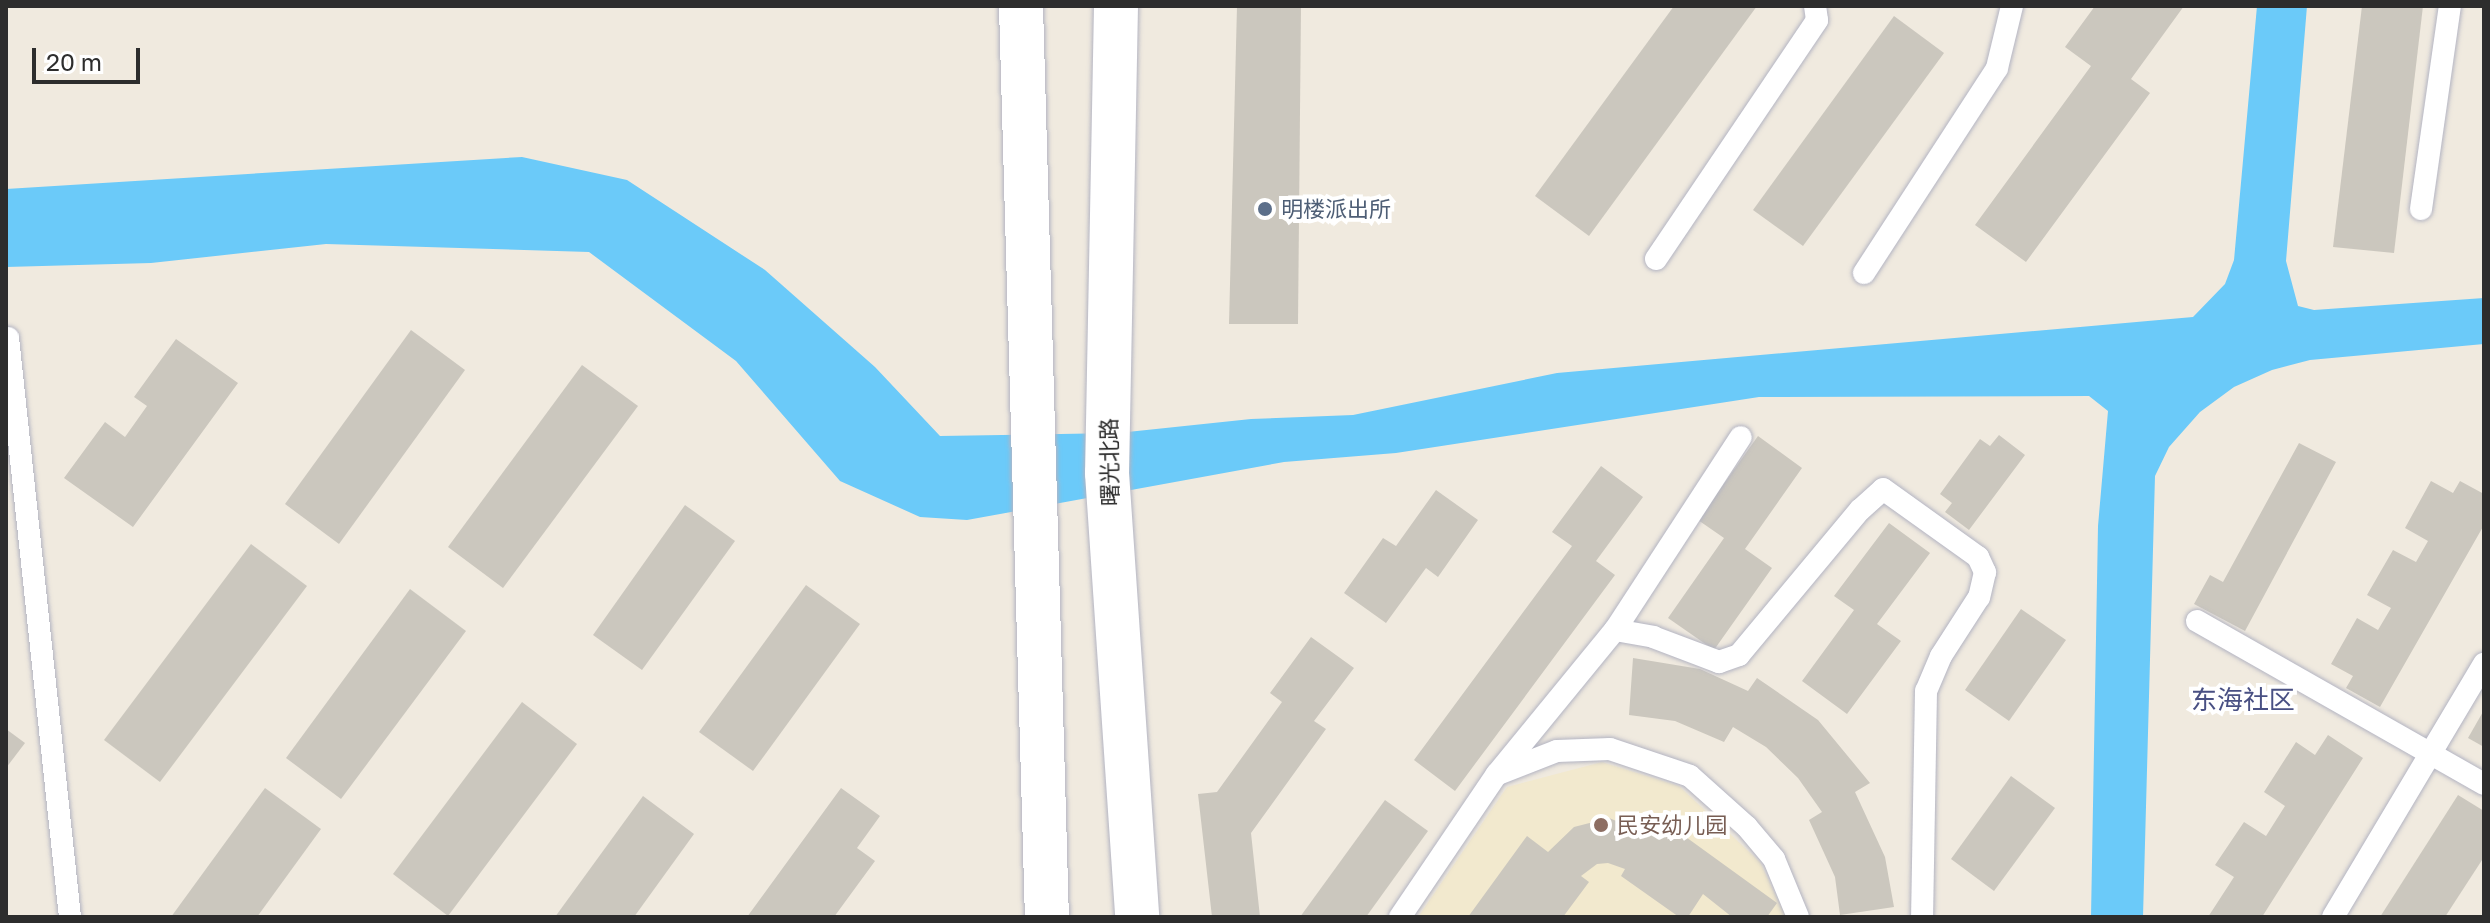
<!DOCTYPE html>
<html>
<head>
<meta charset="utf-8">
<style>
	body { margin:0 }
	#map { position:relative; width:2490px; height:923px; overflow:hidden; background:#f0eadf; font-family:"Golos Text","Noto Sans SC",sans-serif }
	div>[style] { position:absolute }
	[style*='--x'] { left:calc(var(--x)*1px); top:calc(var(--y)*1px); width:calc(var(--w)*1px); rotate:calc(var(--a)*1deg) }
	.education>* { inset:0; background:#f2e9ce }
	.water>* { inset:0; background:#6bcaf9 }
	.building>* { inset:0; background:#cbc7be }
	.roads { filter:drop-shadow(0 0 2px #b3b4c2) drop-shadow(0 0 2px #b3b4c2) }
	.lane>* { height:22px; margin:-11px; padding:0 11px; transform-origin:11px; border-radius:11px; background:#fff }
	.secondary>* { height:44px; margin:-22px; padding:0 22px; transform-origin:22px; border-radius:22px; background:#fff }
	.dots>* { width:22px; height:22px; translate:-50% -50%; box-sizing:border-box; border:4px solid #fff; border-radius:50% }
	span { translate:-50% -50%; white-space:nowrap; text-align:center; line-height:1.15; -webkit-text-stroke:8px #fff; paint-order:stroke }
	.service-label { font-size:22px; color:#4e5e75 }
	.left { translate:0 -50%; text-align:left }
	.street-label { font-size:22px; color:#2d2d2d }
	.education-label { font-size:22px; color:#785e54 }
	.quarter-label { font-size:26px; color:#495083 }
	.frame { position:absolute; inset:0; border:8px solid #2d2d2d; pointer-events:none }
	.scale { position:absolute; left:32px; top:48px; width:108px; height:36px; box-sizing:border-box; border:4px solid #2d2d2d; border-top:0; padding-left:10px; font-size:24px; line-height:28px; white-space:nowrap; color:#2d2d2d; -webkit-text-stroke:6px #fff; paint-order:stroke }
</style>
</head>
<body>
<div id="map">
	<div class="education">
		<div style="clip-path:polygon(1602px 762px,1679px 786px,1760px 862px,1786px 917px,1418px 917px,1507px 787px)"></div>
	</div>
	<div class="water">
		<div style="clip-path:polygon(2257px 6px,2307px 6px,2286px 261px,2298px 306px,2314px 310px,2484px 298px,2484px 344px,2310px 360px,2272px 370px,2234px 387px,2200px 412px,2169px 447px,2155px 476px,2143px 917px,2091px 917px,2098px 526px,2108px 411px,2089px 396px,1759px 397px,1396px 453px,1284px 462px,967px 520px,920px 517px,840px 481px,736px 361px,589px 252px,326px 244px,151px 263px,6px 267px,6px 189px,522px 157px,627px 180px,765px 270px,875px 367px,940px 436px,1118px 433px,1251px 419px,1353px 415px,1557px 373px,2193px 317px,2225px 284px,2234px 260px)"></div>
	</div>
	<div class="building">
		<div style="clip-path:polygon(1237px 6px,1301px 6px,1298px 324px,1229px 324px)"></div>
		<div style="clip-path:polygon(1674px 6px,1757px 6px,1589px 236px,1535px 196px)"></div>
		<div style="clip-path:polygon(2095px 6px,2184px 6px,2131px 79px,2150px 93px,2026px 262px,1975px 225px,2091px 66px,2065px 47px)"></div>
		<div style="clip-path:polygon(2362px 6px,2423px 6px,2394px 253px,2333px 247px)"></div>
		<div style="clip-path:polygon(1894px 16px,1944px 53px,1803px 246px,1753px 210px)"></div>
		<div style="clip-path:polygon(411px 330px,465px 370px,339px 544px,285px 504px)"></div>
		<div style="clip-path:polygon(176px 339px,238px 383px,133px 527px,64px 478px,105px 422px,125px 437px,147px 406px,134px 397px)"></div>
		<div style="clip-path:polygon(582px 365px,638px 406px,503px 588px,448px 547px)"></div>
		<div style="clip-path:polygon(1999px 435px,2025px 455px,1969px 530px,1945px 512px,1952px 503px,1940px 494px,1980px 439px,1990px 446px)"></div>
		<div style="clip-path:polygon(1758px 436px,1802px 468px,1745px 549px,1772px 568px,1714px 650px,1668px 618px,1724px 538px,1698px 520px)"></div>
		<div style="clip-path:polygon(2299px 443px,2336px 462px,2245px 631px,2194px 604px,2210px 575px,2223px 582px)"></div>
		<div style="clip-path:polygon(1601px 466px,1643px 497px,1596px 561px,1615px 575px,1455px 791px,1414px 760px,1572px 546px,1552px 532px)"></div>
		<div style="clip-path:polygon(2431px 481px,2453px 493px,2460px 481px,2484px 494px,2484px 525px,2380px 707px,2346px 688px,2353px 676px,2331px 664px,2357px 618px,2378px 630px,2391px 608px,2367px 595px,2393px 550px,2416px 562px,2428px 541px,2405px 528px)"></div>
		<div style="clip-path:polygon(1436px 490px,1478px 520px,1438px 577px,1426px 568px,1386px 623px,1344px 593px,1383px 538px,1396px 546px)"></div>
		<div style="clip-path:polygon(685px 505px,735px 541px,642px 670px,593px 635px)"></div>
		<div style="clip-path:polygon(1889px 523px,1930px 553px,1877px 624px,1901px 641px,1847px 714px,1802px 681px,1854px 610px,1834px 596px)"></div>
		<div style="clip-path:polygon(251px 544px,307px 586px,160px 782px,104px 740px)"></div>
		<div style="clip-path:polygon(806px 585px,860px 624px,753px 771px,699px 732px)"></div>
		<div style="clip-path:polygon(410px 589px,466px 631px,341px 799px,286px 758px)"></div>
		<div style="clip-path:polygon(2021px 609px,2066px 640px,2009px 721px,1965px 690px)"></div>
		<div style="clip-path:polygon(1311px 637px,1354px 668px,1314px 721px,1326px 729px,1251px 833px,1260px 917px,1212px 917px,1198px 794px,1217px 792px,1282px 702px,1270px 693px)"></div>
		<div style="clip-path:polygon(1633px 658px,1700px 669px,1748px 691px,1757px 678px,1818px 720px,1870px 783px,1855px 792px,1885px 857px,1894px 907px,1840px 915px,1835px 877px,1809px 820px,1822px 812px,1798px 778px,1766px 747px,1733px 727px,1724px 742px,1675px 721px,1629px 715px)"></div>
		<div style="clip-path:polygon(522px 702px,577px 744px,448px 916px,393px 874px)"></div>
		<div style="clip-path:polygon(2484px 710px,2484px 747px,2468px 738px)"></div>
		<div style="clip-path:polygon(6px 729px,25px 743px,6px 768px)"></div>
		<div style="clip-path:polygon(2328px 735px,2363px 758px,2262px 917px,2208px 917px,2234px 877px,2215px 865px,2244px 822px,2266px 836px,2285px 806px,2264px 792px,2296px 742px,2315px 755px)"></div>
		<div style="clip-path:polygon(2011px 776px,2055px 808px,1994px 891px,1951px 859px)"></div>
		<div style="clip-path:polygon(265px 788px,321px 829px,257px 917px,171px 917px)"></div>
		<div style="clip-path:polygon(841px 788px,880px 816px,857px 848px,875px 861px,834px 917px,747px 917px)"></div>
		<div style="clip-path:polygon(2458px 795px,2484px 811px,2484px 857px,2445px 917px,2380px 917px)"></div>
		<div style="clip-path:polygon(643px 796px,694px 834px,634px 917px,555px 917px)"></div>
		<div style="clip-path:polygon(1385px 800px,1428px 831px,1366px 917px,1300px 917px)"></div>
		<div style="clip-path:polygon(1609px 818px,1649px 834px,1661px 819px,1777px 903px,1767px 917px,1732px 917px,1703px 894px,1688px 917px,1679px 917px,1621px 876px,1625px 869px,1608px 863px,1597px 864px,1581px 876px,1589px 882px,1563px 917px,1468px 917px,1527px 836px,1548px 852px,1574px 827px)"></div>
	</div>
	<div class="roads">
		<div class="lane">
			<div style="--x:2421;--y:209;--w:205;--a:-81.9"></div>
			<div style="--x:1656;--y:259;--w:288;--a:-56"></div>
			<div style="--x:1817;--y:20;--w:14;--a:-98"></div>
			<div style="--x:1864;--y:273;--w:244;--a:-57"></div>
			<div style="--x:1997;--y:68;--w:64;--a:-76.4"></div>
			<div style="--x:8;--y:338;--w:582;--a:83.89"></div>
			<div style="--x:2197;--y:621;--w:330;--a:29.6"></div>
			<div style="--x:1615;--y:630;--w:39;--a:10"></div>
			<div style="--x:1653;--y:637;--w:71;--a:20.7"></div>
			<div style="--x:1719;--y:662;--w:21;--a:-19"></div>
			<div style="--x:1739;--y:655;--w:189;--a:-50.2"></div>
			<div style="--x:1860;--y:510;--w:31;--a:-42"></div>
			<div style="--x:1883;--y:489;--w:117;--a:35.6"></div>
			<div style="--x:1978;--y:557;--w:17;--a:65"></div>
			<div style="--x:1985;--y:572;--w:26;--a:103"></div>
			<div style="--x:1979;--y:597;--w:70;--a:122.8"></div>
			<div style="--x:1941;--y:656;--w:38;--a:113"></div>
			<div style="--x:1926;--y:691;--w:226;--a:91"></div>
			<div style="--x:1498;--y:774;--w:63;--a:-21.3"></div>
			<div style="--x:1557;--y:751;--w:53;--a:-2.2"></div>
			<div style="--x:1610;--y:749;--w:84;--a:18.6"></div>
			<div style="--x:1690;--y:776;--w:76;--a:41.8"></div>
			<div style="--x:1747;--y:827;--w:42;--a:49.8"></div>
			<div style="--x:1774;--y:859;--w:63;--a:67.5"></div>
			<div style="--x:1400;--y:917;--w:173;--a:-55.9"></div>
			<div style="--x:1497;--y:774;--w:186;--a:-50.7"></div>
			<div style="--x:1615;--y:630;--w:230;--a:-56.9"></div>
			<div style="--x:2333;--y:917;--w:295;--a:-59.2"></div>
		</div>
		<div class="secondary">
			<div style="--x:1021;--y:6;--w:911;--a:88.37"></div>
			<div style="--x:1116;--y:6;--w:467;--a:91.1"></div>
			<div style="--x:1107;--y:473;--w:445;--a:86.1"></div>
		</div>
	</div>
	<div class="dots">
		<div style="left:1265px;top:209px;background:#5c6f8a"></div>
		<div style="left:1601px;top:825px;background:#8d6e63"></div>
	</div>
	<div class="service-label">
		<span class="left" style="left:1281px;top:209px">明楼派出所</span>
	</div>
	<div class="street-label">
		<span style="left:1109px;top:462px;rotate:-91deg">曙光北路</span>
	</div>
	<div class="education-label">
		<span class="left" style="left:1617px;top:825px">民安幼儿园</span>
	</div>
	<div class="quarter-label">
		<span style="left:2243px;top:700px">东海社区</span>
	</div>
	<div class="frame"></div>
	<div class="scale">20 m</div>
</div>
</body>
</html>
